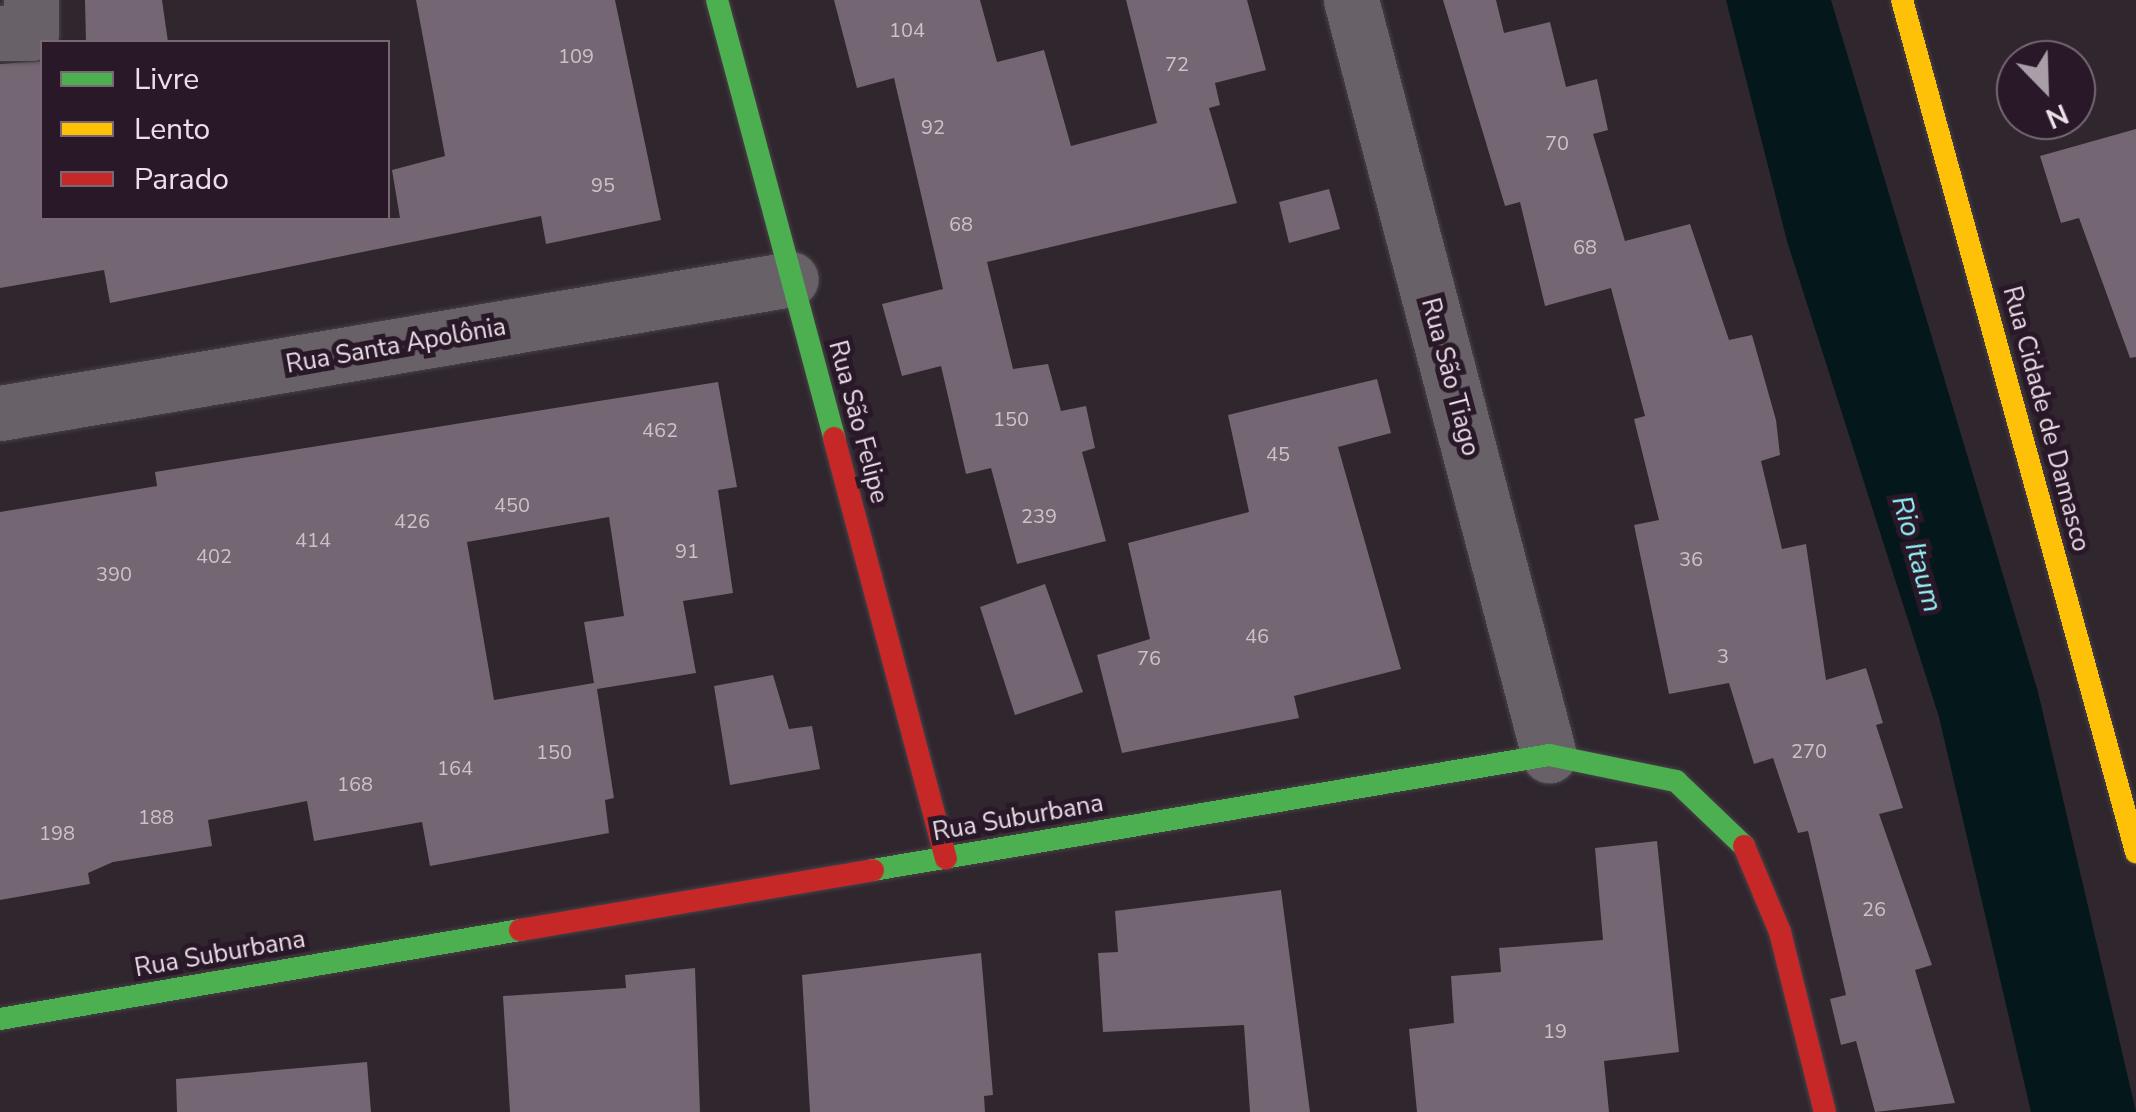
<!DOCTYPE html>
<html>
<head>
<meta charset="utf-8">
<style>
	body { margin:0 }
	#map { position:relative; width:2136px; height:1112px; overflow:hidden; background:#2f262e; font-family:"Nunito Sans",sans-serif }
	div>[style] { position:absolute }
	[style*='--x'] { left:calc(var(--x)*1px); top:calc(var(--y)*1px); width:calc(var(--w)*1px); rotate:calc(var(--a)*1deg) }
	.water>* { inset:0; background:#04171a }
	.building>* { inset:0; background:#746672 }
	.roads { filter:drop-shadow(0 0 2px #494148) drop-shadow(0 0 2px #494148) }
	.street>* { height:55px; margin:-27.5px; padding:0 27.5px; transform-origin:27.5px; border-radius:27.5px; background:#686167 }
	.fast>* { height:22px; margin:-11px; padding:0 11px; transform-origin:11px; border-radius:11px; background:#4caf50 }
	.slow>* { height:22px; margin:-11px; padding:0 11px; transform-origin:11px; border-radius:11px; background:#ffc107 }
	.jam>* { height:22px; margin:-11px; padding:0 11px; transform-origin:11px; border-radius:11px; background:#c62828 }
	span { translate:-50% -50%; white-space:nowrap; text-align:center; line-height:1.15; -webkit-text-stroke:10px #291827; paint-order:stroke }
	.number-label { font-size:20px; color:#cdc1ca }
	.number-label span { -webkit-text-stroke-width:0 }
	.street-label { font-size:25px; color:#ebdfe8 }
	.water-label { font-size:28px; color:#93f2fb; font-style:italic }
	.legend { position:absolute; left:40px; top:40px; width:350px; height:180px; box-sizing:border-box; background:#291827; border:2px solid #776874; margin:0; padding:12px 18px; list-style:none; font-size:30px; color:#ebdfe8 }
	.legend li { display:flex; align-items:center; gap:20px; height:50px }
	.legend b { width:50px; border:2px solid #776874 }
	.north { position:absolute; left:1996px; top:40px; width:100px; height:100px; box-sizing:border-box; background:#291827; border:2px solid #776874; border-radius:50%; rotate:157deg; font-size:28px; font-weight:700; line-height:40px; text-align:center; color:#ebdfe8 }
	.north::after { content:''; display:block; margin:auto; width:35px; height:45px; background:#a99ea7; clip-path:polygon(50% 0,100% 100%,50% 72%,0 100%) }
</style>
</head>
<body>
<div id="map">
	<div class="water">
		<div style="clip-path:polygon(1726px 0,1831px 0,2038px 692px,2136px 1112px,2031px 1112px,1939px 717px,1787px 241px)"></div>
	</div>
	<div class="building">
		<div style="clip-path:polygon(85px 0,162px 0,168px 42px,86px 42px)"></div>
		<div style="clip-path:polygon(416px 0,615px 0,661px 220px,546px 244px,541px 216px,110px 303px,104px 270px,0 288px,0 64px,42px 61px,42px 218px,400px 218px,392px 170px,445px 156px)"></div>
		<div style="clip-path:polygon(834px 0,980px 0,997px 62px,1044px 50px,1071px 146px,1157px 123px,1126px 0,1247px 0,1266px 70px,1215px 83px,1220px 105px,1209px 108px,1237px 203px,987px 262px,1013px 369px,1048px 364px,1061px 411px,1086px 406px,1095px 448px,1082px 452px,1106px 541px,1017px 564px,991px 468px,966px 474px,941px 366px,902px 376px,882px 304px,943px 289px,894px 78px,857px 88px)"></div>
		<div style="clip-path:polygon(1443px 0,1496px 0,1504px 33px,1550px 22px,1566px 87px,1597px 79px,1608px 130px,1593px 134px,1625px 241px,1690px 224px,1729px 340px,1752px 335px,1776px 420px,1780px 455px,1761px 461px,1782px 549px,1806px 544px,1826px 680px,1866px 668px,1883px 723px,1876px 725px,1903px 808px,1879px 814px,1932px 965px,1915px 970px,1955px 1103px,1875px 1112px,1856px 1041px,1841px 1045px,1830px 999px,1846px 995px,1808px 831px,1798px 833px,1773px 758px,1754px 764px,1729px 683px,1669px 694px,1634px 525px,1659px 520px,1634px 419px,1645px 416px,1611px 288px,1545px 306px,1520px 202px,1505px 206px)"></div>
		<div style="clip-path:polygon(2136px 129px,2136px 357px,2130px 358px,2079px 218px,2061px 223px,2040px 156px)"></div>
		<div style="clip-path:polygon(1329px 189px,1340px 229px,1289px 243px,1279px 202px)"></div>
		<div style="clip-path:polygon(1377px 379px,1391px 433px,1338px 447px,1401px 669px,1294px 696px,1299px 718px,1122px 753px,1097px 655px,1150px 639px,1128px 543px,1249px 512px,1228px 415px)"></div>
		<div style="clip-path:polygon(evenodd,718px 382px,737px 487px,718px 490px,733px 593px,683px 601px,696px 673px,597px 689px,614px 798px,605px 800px,609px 833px,430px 866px,422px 822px,314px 841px,307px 801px,208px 820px,212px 846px,113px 862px,88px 873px,90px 884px,0 900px,0 512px,157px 486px,155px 472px,718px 382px,609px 517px,624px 616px,584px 622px,594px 683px,494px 700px,467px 542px,609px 517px)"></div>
		<div style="clip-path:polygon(1045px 584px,1083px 692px,1015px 715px,980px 607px)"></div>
		<div style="clip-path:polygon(773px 675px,789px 729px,812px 726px,820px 769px,730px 785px,714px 686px)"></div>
		<div style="clip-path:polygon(1657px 841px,1679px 1052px,1604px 1061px,1609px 1112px,1417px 1112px,1409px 1029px,1454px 1023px,1451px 976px,1501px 972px,1499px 948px,1603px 940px,1595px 848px)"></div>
		<div style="clip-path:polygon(1281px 890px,1310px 1112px,1250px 1112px,1244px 1025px,1103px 1032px,1098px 953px,1118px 952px,1115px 911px)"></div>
		<div style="clip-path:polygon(981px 953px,993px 1095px,984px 1096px,985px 1112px,810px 1112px,802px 975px)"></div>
		<div style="clip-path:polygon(695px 968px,700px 1112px,510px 1112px,503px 996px,626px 988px,625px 975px)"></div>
		<div style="clip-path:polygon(367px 1062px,371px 1112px,177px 1112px,176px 1079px)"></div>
	</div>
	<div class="roads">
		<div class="street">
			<div style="--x:1351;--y:0;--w:781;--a:75.31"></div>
			<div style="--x:0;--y:33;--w:31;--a:0"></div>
			<div style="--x:31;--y:33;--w:33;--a:-90"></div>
			<div style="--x:0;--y:413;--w:802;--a:-9.61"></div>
		</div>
		<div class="fast">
			<div style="--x:717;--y:0;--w:453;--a:75"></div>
			<div style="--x:873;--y:870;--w:686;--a:-9.65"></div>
			<div style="--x:1549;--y:755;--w:130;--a:11.6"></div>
			<div style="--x:1676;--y:781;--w:94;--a:43.7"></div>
			<div style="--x:0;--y:1019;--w:528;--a:-9.71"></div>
		</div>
		<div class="slow">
			<div style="--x:1902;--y:0;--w:884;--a:74.64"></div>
		</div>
		<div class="jam">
			<div style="--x:834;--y:438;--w:435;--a:75.1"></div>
			<div style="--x:1744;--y:846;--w:93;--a:67.3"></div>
			<div style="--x:1780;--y:932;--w:186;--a:76"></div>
			<div style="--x:520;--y:930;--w:358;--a:-9.6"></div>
		</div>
	</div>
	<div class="number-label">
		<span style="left:907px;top:30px">104</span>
		<span style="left:576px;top:56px">109</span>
		<span style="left:1177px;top:64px">72</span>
		<span style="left:933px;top:127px">92</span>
		<span style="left:1557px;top:143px">70</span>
		<span style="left:603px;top:185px">95</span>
		<span style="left:961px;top:224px">68</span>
		<span style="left:1585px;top:247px">68</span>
		<span style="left:1011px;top:419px">150</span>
		<span style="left:660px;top:430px">462</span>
		<span style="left:1278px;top:454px">45</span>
		<span style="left:512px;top:505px">450</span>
		<span style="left:1039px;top:516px">239</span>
		<span style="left:412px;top:521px">426</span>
		<span style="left:313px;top:540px">414</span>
		<span style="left:687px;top:551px">91</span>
		<span style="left:214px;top:556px">402</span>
		<span style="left:1691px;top:559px">36</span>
		<span style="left:114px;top:574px">390</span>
		<span style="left:1257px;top:636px">46</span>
		<span style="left:1723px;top:656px">3</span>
		<span style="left:1149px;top:658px">76</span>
		<span style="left:1809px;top:751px">270</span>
		<span style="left:554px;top:752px">150</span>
		<span style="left:455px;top:768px">164</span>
		<span style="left:355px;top:784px">168</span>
		<span style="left:156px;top:817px">188</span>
		<span style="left:57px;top:833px">198</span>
		<span style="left:1874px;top:909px">26</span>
		<span style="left:1555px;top:1031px">19</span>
	</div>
	<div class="street-label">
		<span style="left:396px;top:346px;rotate:-10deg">Rua Santa Apolônia</span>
		<span style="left:1450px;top:377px;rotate:75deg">Rua São Tiago</span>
		<span style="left:2046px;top:419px;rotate:75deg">Rua Cidade de Damasco</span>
		<span style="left:858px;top:422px;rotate:75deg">Rua São Felipe</span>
		<span style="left:1018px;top:818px;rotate:-10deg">Rua Suburbana</span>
		<span style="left:220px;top:954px;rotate:-10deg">Rua Suburbana</span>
	</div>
	<div class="water-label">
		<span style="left:1917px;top:554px;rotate:74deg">Rio Itaum</span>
	</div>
	<ul class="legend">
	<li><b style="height:12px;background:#4caf50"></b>Livre</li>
	<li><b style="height:12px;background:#ffc107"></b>Lento</li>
	<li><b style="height:12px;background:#c62828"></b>Parado</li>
	</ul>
	<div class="north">N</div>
</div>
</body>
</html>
